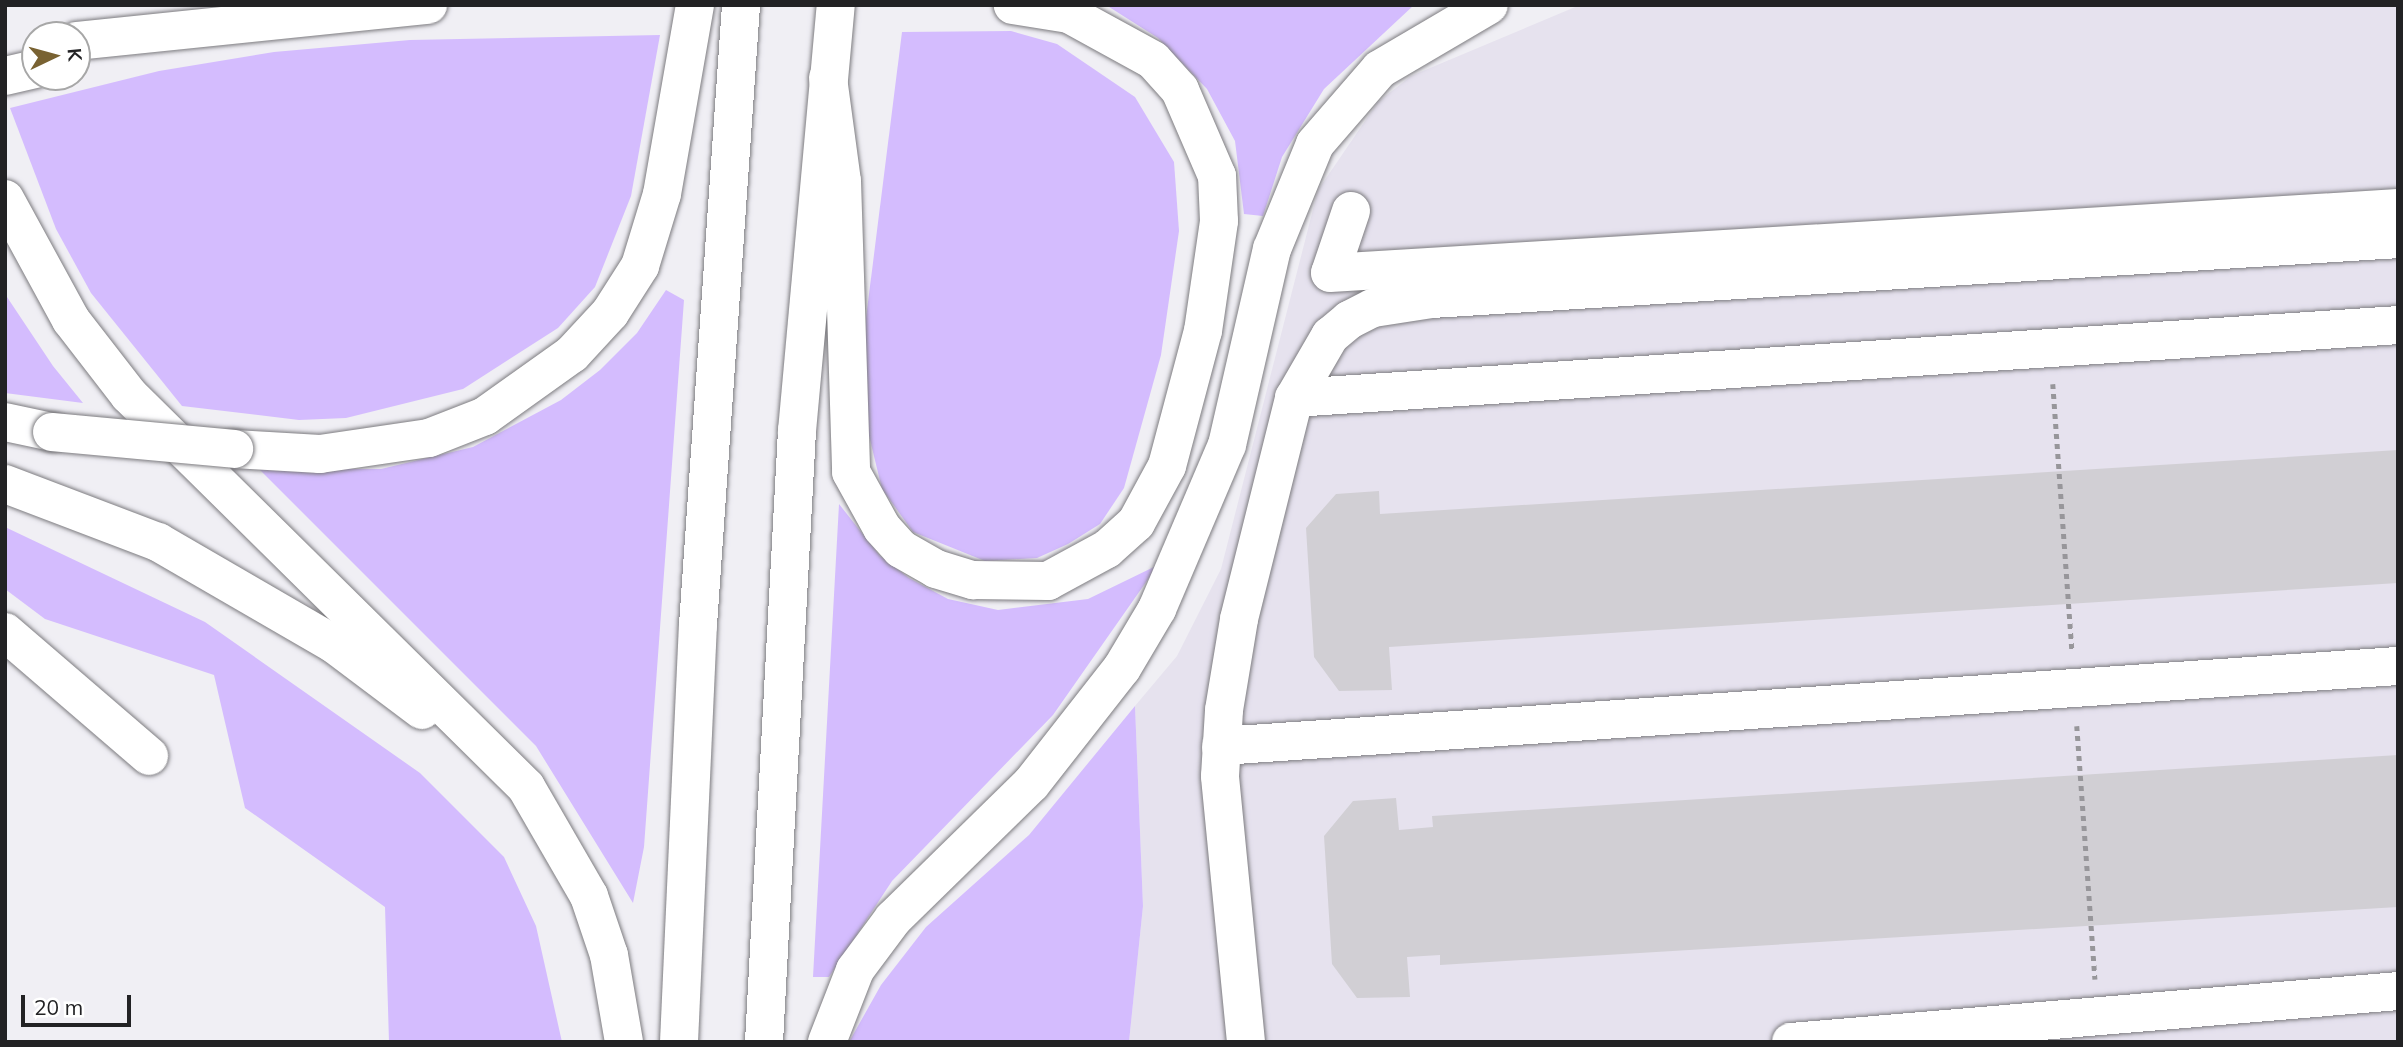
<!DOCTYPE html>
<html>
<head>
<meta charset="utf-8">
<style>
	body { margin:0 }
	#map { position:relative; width:2403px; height:1047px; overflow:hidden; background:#f0eff4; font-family:Mulish,sans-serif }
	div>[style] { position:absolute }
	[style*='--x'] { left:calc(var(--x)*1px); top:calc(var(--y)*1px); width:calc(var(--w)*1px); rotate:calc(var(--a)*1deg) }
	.built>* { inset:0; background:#e6e2ee }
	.green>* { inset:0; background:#d4bcfe }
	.building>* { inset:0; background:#d1cfd4 }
	.path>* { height:4.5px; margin-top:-2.25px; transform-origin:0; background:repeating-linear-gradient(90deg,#97969a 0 5px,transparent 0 10px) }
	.roads { filter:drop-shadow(0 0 2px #7d7c80) drop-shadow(0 0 2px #7d7c80) }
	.minor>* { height:38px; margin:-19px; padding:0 19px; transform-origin:19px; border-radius:19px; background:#fff }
	.highway>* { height:38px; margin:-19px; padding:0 19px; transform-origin:19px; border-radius:19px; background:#fff }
	.bridges { filter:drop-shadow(0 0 2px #7d7c80) drop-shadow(0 0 2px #7d7c80) }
	.highway-bridge>* { height:38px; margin:-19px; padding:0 19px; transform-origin:19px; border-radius:19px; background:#fff }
	span { translate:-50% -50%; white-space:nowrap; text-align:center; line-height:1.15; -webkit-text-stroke:5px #fff; paint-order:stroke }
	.frame { position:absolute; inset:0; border:7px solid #222224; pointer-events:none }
	.north { position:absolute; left:21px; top:21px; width:70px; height:70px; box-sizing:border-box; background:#fff; border:2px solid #a7a7a7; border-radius:50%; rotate:85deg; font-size:19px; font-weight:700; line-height:28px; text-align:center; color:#222224 }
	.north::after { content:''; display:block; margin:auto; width:24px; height:32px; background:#796232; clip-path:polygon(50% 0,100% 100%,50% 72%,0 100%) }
	.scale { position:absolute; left:21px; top:995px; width:110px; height:32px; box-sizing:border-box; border:4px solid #222224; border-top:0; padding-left:9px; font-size:21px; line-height:24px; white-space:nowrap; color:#222224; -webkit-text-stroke:5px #fff; paint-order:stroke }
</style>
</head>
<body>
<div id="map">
	<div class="built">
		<div style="clip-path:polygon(1580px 5px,2398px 5px,2398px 1042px,1129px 1042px,1143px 906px,1135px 706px,1177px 656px,1221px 569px,1318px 190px,1378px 102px,1411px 76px)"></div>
	</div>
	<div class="green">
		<div style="clip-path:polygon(1106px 5px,1414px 5px,1324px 89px,1282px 157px,1263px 216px,1244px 214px,1235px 141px,1207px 89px,1158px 38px)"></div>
		<div style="clip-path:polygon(1011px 31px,1057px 44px,1135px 97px,1174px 162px,1179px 231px,1161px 355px,1124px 488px,1100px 524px,1068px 544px,1037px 558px,985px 561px,913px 532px,882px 489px,863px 411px,866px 318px,902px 32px)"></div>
		<div style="clip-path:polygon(660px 35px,631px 196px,595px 287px,558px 328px,463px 389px,346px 418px,299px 420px,182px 406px,91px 293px,56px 229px,10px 108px,159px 71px,274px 52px,410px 40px)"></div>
		<div style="clip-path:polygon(666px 290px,684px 300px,644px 847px,633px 903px,536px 746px,259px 469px,381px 469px,473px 447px,561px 400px,600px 370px,637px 333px)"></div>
		<div style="clip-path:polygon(5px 294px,53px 366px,83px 403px,5px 393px)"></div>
		<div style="clip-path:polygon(839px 504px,880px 556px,909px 578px,948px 599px,998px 610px,1088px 599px,1158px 565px,1053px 715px,892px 881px,829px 977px,813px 977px)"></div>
		<div style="clip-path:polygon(5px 527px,205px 622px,420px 773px,504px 857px,536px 926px,562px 1042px,389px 1042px,385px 907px,245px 808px,214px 675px,45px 619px,5px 589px)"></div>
		<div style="clip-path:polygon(1135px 706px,1143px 906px,1129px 1042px,849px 1042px,881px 985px,926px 927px,1029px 835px)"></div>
	</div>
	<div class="building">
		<div style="clip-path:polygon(2398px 450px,2398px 583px,1389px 647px,1392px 690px,1339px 691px,1314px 657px,1306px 528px,1336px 494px,1379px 491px,1380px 514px)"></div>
		<div style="clip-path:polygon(2398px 755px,2398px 907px,1440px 965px,1440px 955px,1407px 957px,1410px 997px,1357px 998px,1332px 964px,1324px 836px,1353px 801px,1396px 798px,1399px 830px,1433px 827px,1432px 816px)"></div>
	</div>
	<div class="path">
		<div style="--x:2053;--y:384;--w:268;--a:85.9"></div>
		<div style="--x:2077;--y:726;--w:254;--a:85.9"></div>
	</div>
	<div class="roads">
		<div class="minor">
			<div style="--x:1351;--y:211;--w:65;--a:108.7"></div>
			<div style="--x:1330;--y:273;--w:1070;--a:-3.48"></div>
			<div style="--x:1294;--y:398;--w:1106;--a:-3.78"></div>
			<div style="--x:5;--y:632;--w:190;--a:40.7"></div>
			<div style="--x:1221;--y:746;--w:1180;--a:-3.89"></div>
			<div style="--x:1246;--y:1042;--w:267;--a:-95.6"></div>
			<div style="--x:1220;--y:776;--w:66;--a:-86.5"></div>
			<div style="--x:1224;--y:710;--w:92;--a:-80.6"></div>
			<div style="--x:1239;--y:619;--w:228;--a:-76"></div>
			<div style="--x:1294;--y:398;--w:72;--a:-59.9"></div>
			<div style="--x:1330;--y:336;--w:25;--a:-40"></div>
			<div style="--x:1349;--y:320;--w:27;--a:-27"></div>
			<div style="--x:1373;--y:308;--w:60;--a:-8.7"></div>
			<div style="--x:1432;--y:299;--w:968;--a:-3.55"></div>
			<div style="--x:1791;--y:1042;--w:609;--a:-4.8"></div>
		</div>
		<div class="highway">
			<div style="--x:77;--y:41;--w:353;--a:-5.9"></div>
			<div style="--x:5;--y:76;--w:31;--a:-13"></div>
			<div style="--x:828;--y:78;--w:104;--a:82.3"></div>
			<div style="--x:842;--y:181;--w:291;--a:88.2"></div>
			<div style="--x:851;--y:472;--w:64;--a:61"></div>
			<div style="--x:882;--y:528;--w:28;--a:48"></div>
			<div style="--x:901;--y:549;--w:40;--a:29.7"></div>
			<div style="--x:936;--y:569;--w:39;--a:17"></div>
			<div style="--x:973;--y:580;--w:75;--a:0.8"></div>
			<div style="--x:1048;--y:581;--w:67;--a:-28.5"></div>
			<div style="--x:1107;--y:549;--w:39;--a:-42"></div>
			<div style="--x:1136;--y:523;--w:65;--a:-61.5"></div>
			<div style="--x:1167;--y:466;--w:140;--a:-75.1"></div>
			<div style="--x:1203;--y:331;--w:111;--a:-81.7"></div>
			<div style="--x:1219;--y:221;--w:45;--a:-92.5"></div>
			<div style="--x:1217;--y:176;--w:94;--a:-113.3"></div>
			<div style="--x:1180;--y:90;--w:40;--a:-132"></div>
			<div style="--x:1153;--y:60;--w:96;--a:-151.3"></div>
			<div style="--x:1069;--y:14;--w:57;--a:-170.9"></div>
			<div style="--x:5;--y:199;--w:138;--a:61.4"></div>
			<div style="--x:71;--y:320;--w:95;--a:52.3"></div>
			<div style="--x:129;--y:395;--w:558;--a:44.64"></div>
			<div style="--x:526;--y:787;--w:126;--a:60"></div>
			<div style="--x:589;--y:896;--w:62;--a:71.3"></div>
			<div style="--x:609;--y:955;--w:88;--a:80.2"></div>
			<div style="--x:5;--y:422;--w:48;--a:12"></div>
			<div style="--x:234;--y:449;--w:86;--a:3.3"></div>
			<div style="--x:320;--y:454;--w:110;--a:-8.4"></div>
			<div style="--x:429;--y:438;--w:60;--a:-21.4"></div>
			<div style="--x:485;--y:416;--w:107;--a:-35.5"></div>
			<div style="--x:572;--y:354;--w:56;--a:-47.2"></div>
			<div style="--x:610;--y:313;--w:56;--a:-57.4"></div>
			<div style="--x:640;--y:266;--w:75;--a:-73"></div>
			<div style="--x:662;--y:194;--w:192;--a:-80.1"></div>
			<div style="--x:5;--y:484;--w:164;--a:20.8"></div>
			<div style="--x:158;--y:542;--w:203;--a:30.1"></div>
			<div style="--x:334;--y:644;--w:110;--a:36.9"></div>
			<div style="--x:679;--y:1042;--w:417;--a:-87.4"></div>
			<div style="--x:698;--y:625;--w:621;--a:-86.03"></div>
			<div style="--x:764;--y:1042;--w:612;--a:-86.91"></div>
			<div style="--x:797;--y:431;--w:428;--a:-84.8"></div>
			<div style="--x:827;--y:1042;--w:77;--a:-68.7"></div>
			<div style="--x:855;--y:970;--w:64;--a:-53.3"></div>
			<div style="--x:893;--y:919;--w:193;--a:-44.4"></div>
			<div style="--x:1031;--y:784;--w:147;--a:-51.9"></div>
			<div style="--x:1122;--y:668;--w:69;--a:-59.3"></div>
			<div style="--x:1157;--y:609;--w:178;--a:-66.9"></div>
			<div style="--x:1227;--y:445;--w:201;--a:-77.1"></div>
			<div style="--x:1272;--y:249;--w:113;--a:-67.7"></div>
			<div style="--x:1315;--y:144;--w:99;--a:-49.1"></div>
			<div style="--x:1380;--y:69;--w:126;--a:-30.4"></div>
		</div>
	</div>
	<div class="bridges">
		<div class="highway-bridge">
			<div style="--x:52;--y:432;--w:183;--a:5.3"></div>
		</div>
	</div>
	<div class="frame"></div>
	<div class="north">K</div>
	<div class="scale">20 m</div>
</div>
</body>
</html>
